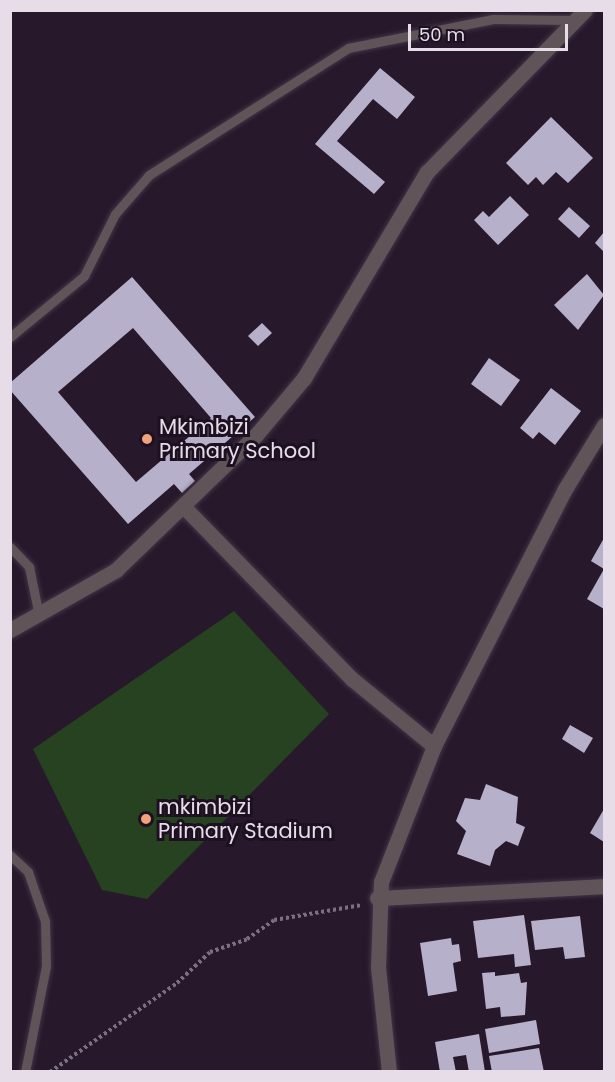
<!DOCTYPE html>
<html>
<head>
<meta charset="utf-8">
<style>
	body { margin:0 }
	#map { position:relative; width:615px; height:1082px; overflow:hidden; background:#27192b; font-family:Poppins,sans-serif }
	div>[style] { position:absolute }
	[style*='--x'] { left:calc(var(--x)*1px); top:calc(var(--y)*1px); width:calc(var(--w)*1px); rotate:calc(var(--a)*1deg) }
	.green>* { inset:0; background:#274221 }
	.building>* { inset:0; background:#b7b0cb }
	.path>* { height:4px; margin-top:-2px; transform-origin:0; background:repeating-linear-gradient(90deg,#7b707f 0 3px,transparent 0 6px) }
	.roads { filter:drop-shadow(0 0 2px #423446) drop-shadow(0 0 2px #423446) }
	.lane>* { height:9px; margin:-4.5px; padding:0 4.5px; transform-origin:4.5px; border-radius:4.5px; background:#615458 }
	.street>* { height:15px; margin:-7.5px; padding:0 7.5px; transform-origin:7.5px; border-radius:7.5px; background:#615458 }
	.dots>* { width:16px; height:16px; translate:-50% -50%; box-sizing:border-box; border:3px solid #1d1021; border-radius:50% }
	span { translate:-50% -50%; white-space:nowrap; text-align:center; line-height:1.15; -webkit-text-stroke:6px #1d1021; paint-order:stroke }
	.poi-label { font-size:21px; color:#e6dde9 }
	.left { translate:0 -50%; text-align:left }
	.frame { position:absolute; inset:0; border:12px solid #e6dde9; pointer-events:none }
	.scale { position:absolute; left:408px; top:24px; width:160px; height:27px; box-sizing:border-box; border:3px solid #e6dde9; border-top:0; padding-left:8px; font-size:18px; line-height:21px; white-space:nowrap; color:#e6dde9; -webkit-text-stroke:4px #1d1021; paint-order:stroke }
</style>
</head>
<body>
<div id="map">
	<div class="green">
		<div style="clip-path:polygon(234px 611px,329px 714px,147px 899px,102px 890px,33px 749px)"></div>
	</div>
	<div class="building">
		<div style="clip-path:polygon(380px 68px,415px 97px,397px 119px,373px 99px,337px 141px,385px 182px,374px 194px,315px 144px)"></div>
		<div style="clip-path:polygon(551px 117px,593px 158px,568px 183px,556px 172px,543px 185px,536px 177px,528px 185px,506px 163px)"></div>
		<div style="clip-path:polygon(510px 196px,529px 215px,498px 245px,474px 220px,483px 211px,489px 217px)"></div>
		<div style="clip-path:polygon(569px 207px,590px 226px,579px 238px,558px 219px)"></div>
		<div style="clip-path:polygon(604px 232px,604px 252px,595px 243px)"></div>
		<div style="clip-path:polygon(587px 274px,604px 295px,578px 330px,554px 305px)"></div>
		<div style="clip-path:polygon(evenodd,132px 277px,255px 417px,189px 474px,195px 481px,182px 493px,174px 484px,128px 524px,10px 390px,10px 383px,132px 277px,133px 328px,211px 418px,136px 482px,58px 392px,133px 328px)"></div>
		<div style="clip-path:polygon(262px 323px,272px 333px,258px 346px,248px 336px)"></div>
		<div style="clip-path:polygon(489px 358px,520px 380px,501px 406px,471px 384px)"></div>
		<div style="clip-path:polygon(551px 388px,581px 411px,555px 445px,539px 432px,533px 439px,520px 428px)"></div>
		<div style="clip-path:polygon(604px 538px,604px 569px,591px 561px)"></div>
		<div style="clip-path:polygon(604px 569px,604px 609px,587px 599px)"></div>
		<div style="clip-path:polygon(570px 725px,593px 738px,584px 753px,562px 739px)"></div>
		<div style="clip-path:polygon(486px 784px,518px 797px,516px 823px,525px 827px,518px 846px,506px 841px,495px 850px,490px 866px,457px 854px,466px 831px,456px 821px,465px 798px,480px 800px)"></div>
		<div style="clip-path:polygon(604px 809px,604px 842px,590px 833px)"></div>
		<div style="clip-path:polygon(524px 915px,531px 965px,515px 967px,514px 954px,478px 958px,473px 921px)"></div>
		<div style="clip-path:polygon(580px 916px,585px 957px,565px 959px,563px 947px,535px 950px,531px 921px)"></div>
		<div style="clip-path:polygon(451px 938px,452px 945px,459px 944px,461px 961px,453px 963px,457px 991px,428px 996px,420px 943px)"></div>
		<div style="clip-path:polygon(495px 972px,495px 976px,519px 973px,521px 983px,527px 982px,525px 1015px,501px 1017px,500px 1007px,486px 1009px,482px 973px)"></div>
		<div style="clip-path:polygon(536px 1020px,540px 1044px,489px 1053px,485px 1029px)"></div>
		<div style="clip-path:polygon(479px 1034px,485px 1072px,469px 1072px,466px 1055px,453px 1057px,456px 1072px,440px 1072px,435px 1042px)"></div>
		<div style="clip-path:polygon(539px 1048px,544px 1072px,492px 1072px,489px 1056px)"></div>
	</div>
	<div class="path">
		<div style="--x:50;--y:1072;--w:155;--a:-35"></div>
		<div style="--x:177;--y:983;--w:45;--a:-43.2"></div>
		<div style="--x:210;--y:952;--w:39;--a:-19"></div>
		<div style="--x:247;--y:939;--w:33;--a:-35"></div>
		<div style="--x:274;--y:920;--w:89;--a:-9.7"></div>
	</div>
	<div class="roads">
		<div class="lane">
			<div style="--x:10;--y:337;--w:96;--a:-39.5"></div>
			<div style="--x:84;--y:276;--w:69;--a:-63.4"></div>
			<div style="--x:115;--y:214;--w:52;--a:-48.9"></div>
			<div style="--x:149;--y:175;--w:236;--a:-32.5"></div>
			<div style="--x:348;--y:48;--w:148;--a:-11.3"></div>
			<div style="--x:493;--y:19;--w:82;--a:0.7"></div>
			<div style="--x:10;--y:547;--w:28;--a:46"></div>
			<div style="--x:29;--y:567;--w:45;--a:78.4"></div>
			<div style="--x:10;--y:855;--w:25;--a:43"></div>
			<div style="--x:28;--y:872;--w:52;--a:70.9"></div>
			<div style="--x:45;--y:921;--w:45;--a:88.7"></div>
			<div style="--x:46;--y:966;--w:108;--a:101.2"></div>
		</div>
		<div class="street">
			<div style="--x:184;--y:507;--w:240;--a:45.7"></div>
			<div style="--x:352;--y:679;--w:106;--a:39.3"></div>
			<div style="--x:10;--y:630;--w:122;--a:-29.5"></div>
			<div style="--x:116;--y:570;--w:194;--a:-44"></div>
			<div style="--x:256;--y:435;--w:75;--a:-49.9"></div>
			<div style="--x:304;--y:378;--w:240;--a:-59.2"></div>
			<div style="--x:427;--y:172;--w:226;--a:-45.7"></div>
			<div style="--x:377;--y:898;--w:227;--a:-3"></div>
			<div style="--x:389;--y:1072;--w:106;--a:-96"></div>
			<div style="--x:378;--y:967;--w:85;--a:-88"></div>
			<div style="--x:381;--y:882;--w:146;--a:-68.7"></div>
			<div style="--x:434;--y:746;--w:288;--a:-63"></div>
			<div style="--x:565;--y:489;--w:75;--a:-58.6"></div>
		</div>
	</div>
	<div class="dots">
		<div style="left:147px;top:439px;background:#f1a27b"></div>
		<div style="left:146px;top:819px;background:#f1a27b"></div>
	</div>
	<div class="poi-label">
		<span class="left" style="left:159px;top:439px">Mkimbizi<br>Primary School</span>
		<span class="left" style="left:158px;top:819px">mkimbizi<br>Primary Stadium</span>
	</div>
	<div class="frame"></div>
	<div class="scale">50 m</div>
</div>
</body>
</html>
